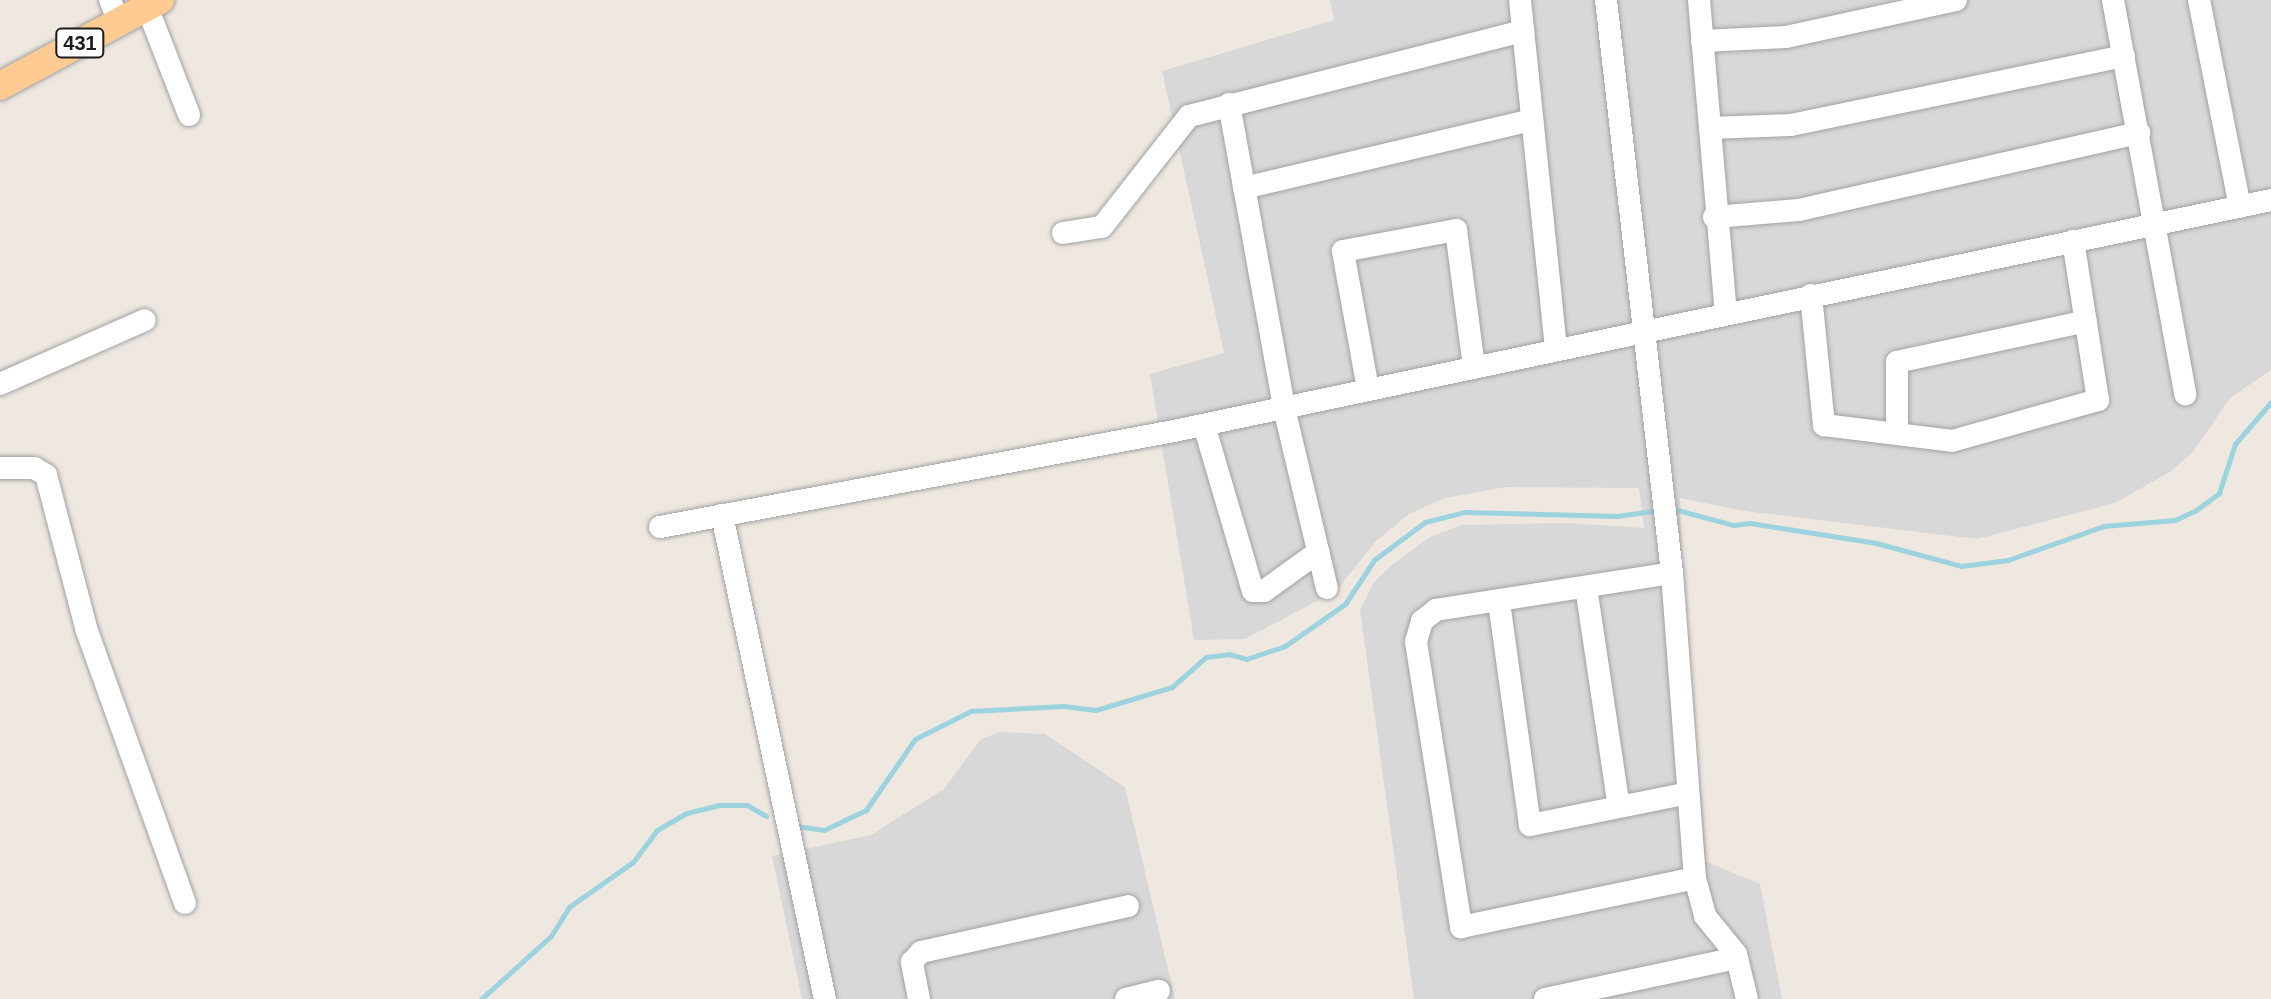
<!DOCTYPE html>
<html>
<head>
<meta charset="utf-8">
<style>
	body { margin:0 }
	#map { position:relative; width:2271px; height:999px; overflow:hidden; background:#eee8e0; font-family:Arial,sans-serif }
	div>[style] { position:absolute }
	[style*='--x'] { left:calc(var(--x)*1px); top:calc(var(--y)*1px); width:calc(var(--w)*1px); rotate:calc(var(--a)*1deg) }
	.residential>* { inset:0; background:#d9d8d8 }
	.stream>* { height:5px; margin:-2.5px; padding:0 2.5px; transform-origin:2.5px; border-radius:2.5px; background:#9dd3de }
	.roads { filter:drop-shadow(0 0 2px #a2a2a2) drop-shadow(0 0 2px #a2a2a2) }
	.minor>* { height:22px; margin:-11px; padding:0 11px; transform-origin:11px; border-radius:11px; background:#fff }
	.major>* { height:28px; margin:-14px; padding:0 14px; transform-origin:14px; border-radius:14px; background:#ffcb93 }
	span { translate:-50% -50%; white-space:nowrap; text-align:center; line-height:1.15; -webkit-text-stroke:7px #fff; paint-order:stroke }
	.shield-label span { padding:2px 6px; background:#fff; border:2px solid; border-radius:6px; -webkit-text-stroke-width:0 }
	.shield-label { font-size:20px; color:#1b1b1b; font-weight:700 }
</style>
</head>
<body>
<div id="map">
	<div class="residential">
		<div style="clip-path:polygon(1330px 0,2271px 0,2271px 370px,2230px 398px,2193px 452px,2170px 472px,2115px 503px,1977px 539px,1744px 511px,1680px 498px,1683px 596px,1707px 862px,1760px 884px,1782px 999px,1414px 999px,1360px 610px,1374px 582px,1392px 565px,1430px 537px,1461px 525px,1567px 523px,1644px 528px,1639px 488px,1506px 487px,1445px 498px,1409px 514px,1375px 542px,1336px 591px,1245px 639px,1194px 640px,1150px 374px,1224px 353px,1162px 71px,1334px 20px)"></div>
		<div style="clip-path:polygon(1000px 732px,1045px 734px,1125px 787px,1175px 999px,802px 999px,772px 856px,871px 835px,944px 789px,981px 739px)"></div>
	</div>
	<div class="stream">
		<div style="--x:1670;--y:508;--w:65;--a:15.1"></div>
		<div style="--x:1733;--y:525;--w:17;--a:-7"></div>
		<div style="--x:1750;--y:523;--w:128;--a:9"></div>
		<div style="--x:1876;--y:543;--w:88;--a:15.1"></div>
		<div style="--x:1961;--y:566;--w:47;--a:-7.3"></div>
		<div style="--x:2008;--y:560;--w:102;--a:-19.5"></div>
		<div style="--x:2104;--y:526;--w:71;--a:-4.8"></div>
		<div style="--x:2175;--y:520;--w:23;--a:-25"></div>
		<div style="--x:2196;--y:510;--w:29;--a:-36"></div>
		<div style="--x:2219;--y:493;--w:52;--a:-71.9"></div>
		<div style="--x:2235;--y:444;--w:55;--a:-49.4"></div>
		<div style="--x:796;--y:826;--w:28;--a:8"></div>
		<div style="--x:824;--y:830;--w:47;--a:-25.5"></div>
		<div style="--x:866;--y:810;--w:86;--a:-55.4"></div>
		<div style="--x:915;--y:739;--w:63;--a:-26.6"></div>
		<div style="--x:971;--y:711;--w:92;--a:-3.1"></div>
		<div style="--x:1063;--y:706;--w:33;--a:7"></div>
		<div style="--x:1096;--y:710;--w:79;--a:-16.8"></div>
		<div style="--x:1172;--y:687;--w:45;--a:-41.4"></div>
		<div style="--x:1206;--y:657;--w:23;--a:-7"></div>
		<div style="--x:1229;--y:654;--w:18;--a:16"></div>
		<div style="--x:1246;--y:659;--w:41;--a:-18.4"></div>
		<div style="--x:1285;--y:646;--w:73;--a:-35"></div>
		<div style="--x:1345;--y:604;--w:53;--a:-56.6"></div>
		<div style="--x:1374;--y:560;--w:64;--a:-36.7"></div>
		<div style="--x:1425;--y:522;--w:40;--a:-14.4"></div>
		<div style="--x:1464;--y:512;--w:153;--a:1.5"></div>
		<div style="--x:1617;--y:516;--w:43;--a:-7.9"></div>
		<div style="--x:481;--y:999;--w:94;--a:-42"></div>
		<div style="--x:551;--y:936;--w:34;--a:-58"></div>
		<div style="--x:569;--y:907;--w:78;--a:-35.1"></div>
		<div style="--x:633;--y:862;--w:40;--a:-53"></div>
		<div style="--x:657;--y:830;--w:34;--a:-30"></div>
		<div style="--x:687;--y:813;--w:32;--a:-14"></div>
		<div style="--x:718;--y:805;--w:29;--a:0"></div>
		<div style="--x:747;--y:805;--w:22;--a:30"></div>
	</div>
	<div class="roads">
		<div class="minor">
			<div style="--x:110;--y:0;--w:24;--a:68"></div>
			<div style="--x:1520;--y:0;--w:351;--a:84.1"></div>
			<div style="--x:1606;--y:0;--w:577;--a:83.43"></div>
			<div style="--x:1672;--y:573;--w:306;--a:85.7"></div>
			<div style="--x:1699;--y:0;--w:314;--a:85.1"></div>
			<div style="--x:2113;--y:0;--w:401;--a:79.6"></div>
			<div style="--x:2199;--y:0;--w:211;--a:78.8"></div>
			<div style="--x:147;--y:7;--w:116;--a:68.7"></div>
			<div style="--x:1702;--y:41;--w:84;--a:-2.7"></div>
			<div style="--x:1786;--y:37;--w:174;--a:-12.3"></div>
			<div style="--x:1229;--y:104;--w:309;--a:79.7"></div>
			<div style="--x:1284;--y:408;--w:185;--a:76.6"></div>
			<div style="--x:1710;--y:128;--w:81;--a:-2.1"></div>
			<div style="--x:1791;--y:125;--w:340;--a:-11.7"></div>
			<div style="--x:1244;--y:188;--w:296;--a:-13.3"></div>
			<div style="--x:1714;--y:217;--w:85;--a:-4.7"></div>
			<div style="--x:1799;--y:210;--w:349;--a:-12.8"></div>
			<div style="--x:1063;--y:233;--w:39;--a:-9"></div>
			<div style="--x:1102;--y:227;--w:141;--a:-51.9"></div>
			<div style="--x:1189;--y:116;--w:345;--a:-14.3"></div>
			<div style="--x:1811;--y:295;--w:131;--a:84.3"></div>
			<div style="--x:1824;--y:425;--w:129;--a:7.1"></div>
			<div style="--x:1952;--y:441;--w:152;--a:-15.7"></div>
			<div style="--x:2098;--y:400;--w:161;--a:-98.9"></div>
			<div style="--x:0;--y:384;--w:158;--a:-23.8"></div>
			<div style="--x:1368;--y:389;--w:140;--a:-100.3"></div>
			<div style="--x:1343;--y:251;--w:115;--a:-10.5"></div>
			<div style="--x:1456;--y:230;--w:137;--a:82.5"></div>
			<div style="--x:1204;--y:425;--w:173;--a:73.6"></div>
			<div style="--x:1253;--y:591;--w:11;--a:0"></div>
			<div style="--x:1264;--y:591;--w:67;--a:-35.8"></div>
			<div style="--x:1897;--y:433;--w:71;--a:-90"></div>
			<div style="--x:1897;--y:362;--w:193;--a:-12.2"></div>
			<div style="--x:0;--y:468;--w:34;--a:0"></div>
			<div style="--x:34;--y:468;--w:14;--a:30"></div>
			<div style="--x:46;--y:475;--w:161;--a:75.3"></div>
			<div style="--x:87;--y:631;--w:289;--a:70.2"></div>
			<div style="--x:722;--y:515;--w:495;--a:78"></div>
			<div style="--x:660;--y:527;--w:523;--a:-10.58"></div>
			<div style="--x:1174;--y:431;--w:1121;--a:-11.89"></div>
			<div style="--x:1672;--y:573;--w:239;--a:171.1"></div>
			<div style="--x:1436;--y:610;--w:18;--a:142"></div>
			<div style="--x:1422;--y:621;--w:22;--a:106"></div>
			<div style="--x:1416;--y:642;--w:289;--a:81"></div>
			<div style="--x:1461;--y:927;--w:239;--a:-11.8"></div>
			<div style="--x:1695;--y:878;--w:39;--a:75"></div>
			<div style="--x:1705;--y:916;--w:49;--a:50.8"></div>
			<div style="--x:1736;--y:954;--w:46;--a:76.3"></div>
			<div style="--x:1586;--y:587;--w:222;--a:81.5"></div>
			<div style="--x:1499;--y:602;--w:225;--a:82.1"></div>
			<div style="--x:1530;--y:825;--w:161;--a:-11.4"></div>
			<div style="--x:919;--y:999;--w:38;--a:-101"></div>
			<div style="--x:912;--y:962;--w:13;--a:-48"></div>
			<div style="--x:921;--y:952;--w:212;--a:-12.5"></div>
			<div style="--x:1126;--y:999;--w:34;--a:-14"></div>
			<div style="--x:1545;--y:999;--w:196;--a:-12.1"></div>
		</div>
		<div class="major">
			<div style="--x:0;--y:86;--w:182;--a:-28.3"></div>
		</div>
	</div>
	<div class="shield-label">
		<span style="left:80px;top:43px">431</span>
	</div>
</div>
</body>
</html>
